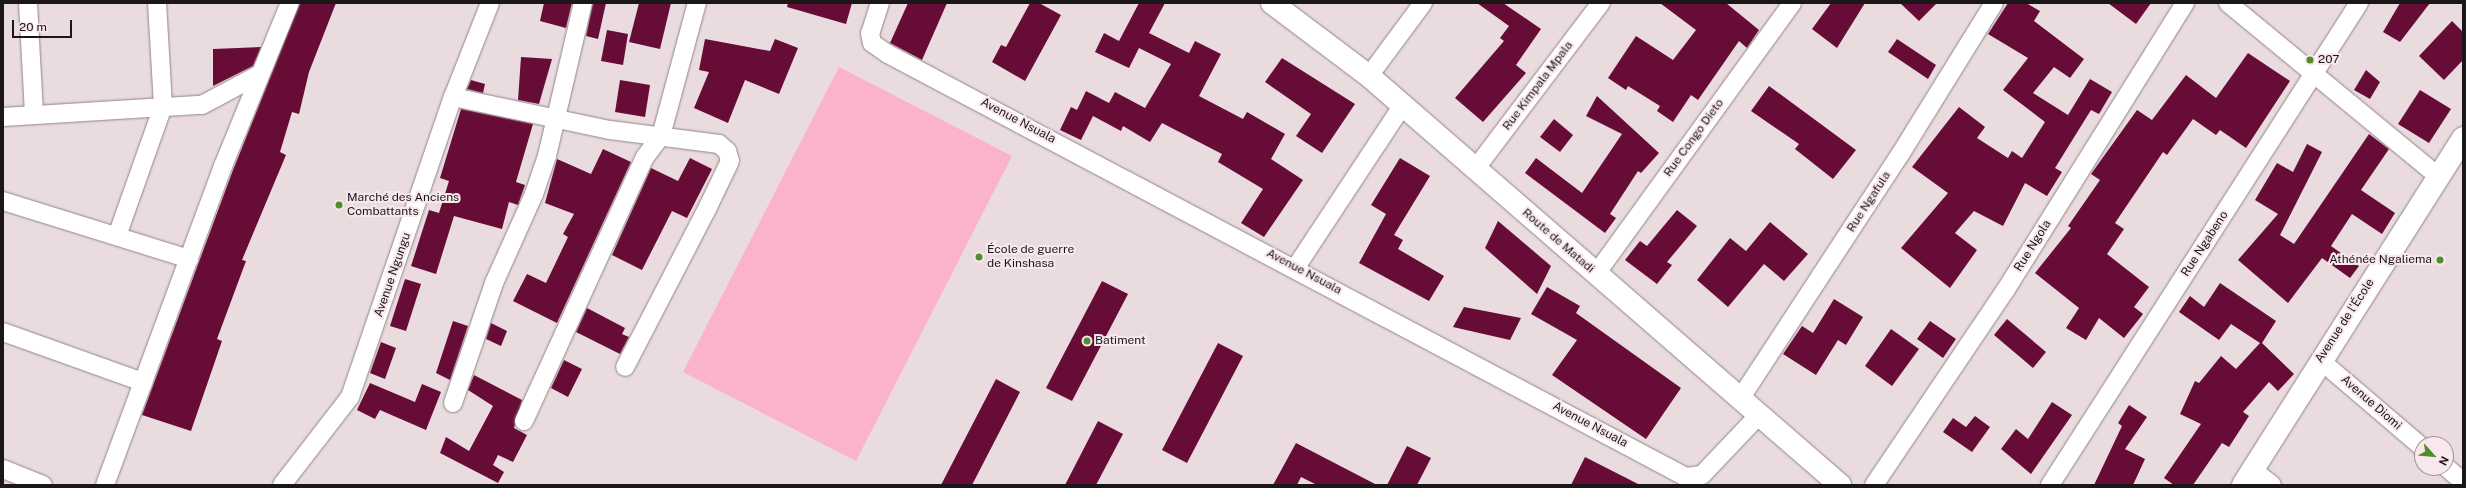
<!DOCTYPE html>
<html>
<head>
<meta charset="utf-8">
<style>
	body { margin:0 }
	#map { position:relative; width:2466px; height:488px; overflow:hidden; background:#eadbdf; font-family:"Public Sans",sans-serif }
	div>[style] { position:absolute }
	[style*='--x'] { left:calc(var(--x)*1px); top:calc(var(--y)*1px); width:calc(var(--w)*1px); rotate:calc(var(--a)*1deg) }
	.green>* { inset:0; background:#fbb3c9 }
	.building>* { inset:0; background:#670c37 }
	.roads { filter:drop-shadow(0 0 1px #928487) drop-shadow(0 0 1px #928487) }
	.street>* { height:18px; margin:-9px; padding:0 9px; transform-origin:9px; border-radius:9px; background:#fff }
	.secondary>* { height:22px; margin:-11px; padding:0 11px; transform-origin:11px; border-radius:11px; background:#fff }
	.primary>* { height:22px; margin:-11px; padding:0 11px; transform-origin:11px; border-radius:11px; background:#fff }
	.dots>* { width:11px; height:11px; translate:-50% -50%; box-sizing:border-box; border:2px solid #f8e8ec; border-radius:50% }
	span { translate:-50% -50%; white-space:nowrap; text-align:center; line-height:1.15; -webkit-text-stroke:4px #f8e8ec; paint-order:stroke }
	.poi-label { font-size:12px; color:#1b1617 }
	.left { translate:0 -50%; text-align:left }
	.right { translate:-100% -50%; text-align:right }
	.street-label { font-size:12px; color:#1b1617 }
	.frame { position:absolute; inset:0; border:4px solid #1b1617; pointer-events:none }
	.north { position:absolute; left:2414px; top:436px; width:40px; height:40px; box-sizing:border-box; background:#f8e8ec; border:1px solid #a09497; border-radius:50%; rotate:117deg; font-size:11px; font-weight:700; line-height:16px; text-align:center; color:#1b1617 }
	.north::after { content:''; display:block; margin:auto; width:14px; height:18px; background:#528d2c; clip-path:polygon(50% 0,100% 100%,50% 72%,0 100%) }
	.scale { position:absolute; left:12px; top:20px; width:60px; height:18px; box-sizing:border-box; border:2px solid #1b1617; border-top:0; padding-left:5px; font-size:12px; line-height:14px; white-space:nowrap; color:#1b1617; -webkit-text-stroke:3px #f8e8ec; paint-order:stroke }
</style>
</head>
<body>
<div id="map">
	<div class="green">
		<div style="clip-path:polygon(839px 67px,1012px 156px,856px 461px,683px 372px)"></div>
	</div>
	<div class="building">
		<div style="clip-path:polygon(300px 3px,336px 3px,309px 72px,299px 114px,292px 112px,280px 152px,286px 155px,242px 260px,246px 261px,217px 339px,222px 341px,191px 431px,142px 415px,233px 170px)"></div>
		<div style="clip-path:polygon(544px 3px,572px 3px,566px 28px,540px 21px)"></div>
		<div style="clip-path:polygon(593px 3px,606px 3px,598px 39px,586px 36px)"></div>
		<div style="clip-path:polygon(639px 3px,671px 3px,660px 49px,629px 42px)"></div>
		<div style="clip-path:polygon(788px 3px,852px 3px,846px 24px,787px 7px)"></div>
		<div style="clip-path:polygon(908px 3px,947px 3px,922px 60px,890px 43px)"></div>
		<div style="clip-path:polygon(1030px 3px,1039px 3px,1061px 15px,1025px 81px,992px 62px,1001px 45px,1006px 47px)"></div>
		<div style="clip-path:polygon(1139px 3px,1165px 3px,1149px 33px,1189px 53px,1195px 41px,1221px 54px,1199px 96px,1243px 119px,1247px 112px,1285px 134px,1271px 159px,1303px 180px,1264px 237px,1241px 223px,1263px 189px,1218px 162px,1222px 154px,1162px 123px,1150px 142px,1123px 126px,1121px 131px,1093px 116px,1081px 140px,1060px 130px,1071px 107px,1077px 110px,1086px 91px,1109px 103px,1115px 92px,1145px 108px,1171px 64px,1139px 48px,1129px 68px,1095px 52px,1104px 33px,1119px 41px)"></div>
		<div style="clip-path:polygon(1477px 3px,1503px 3px,1541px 29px,1516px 65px,1526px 73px,1483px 122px,1455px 98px,1504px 41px,1500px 38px,1509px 26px)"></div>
		<div style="clip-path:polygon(1660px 3px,1726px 3px,1759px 30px,1747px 48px,1739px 41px,1698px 100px,1691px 95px,1673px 122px,1657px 111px,1660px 106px,1628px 86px,1626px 90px,1608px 78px,1636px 36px,1673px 60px,1696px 30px)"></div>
		<div style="clip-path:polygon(1831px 3px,1865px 3px,1837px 48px,1812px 29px)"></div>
		<div style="clip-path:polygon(1900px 3px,1937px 3px,1919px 21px)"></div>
		<div style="clip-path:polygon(2008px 3px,2026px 3px,2040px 11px,2034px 21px,2084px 59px,2070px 78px,2054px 67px,2033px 93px,2068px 115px,2090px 79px,2112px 92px,2099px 114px,2091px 110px,2055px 168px,2062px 172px,2047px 196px,2025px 183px,2003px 226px,1974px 211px,1955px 233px,1977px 250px,1950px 288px,1901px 248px,1948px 193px,1912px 167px,1959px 107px,1985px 127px,1977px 138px,2008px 158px,2012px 151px,2022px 158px,2045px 122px,2003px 90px,2028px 58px,1988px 34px)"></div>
		<div style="clip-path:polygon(2108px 3px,2151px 3px,2136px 24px)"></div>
		<div style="clip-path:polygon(2400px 3px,2430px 3px,2400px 42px,2383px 32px)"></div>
		<div style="clip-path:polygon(2452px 21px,2463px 32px,2463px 60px,2444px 80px,2419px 56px)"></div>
		<div style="clip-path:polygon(607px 30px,628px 34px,623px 65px,601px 61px)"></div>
		<div style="clip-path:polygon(705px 39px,770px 51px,775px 39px,798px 48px,779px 94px,745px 80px,728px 123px,694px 108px,709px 72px,699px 70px)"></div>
		<div style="clip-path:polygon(1897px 39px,1936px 65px,1928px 79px,1888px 52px)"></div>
		<div style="clip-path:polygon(261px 47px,253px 66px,213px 86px,213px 49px)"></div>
		<div style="clip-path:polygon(2248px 53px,2290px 81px,2246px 148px,2220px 130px,2216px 135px,2193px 119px,2167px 155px,2163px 152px,2115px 223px,2124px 229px,2107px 254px,2149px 287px,2134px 307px,2143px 314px,2124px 338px,2099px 318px,2086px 340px,2066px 328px,2079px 308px,2035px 273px,2071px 228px,2068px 226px,2100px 180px,2091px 174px,2137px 110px,2152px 120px,2186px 75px,2216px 98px)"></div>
		<div style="clip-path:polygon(521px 57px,552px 59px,539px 104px,518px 100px)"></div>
		<div style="clip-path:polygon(1282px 58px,1355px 104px,1322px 153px,1296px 136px,1311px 114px,1265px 82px)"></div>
		<div style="clip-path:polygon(2366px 70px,2380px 82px,2370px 99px,2354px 90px)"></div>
		<div style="clip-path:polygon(471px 80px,485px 84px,483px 93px,467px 89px)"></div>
		<div style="clip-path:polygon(620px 80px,650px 85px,645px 117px,615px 112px)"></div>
		<div style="clip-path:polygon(1769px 86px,1856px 150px,1833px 179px,1795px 149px,1799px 144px,1751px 111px)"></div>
		<div style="clip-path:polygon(2420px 90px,2451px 109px,2429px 143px,2398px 124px)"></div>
		<div style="clip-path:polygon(1597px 96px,1659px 153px,1641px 173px,1638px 171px,1610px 214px,1616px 218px,1605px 233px,1525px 173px,1536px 158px,1582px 193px,1622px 134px,1586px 116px)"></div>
		<div style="clip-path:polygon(461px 109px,533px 124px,516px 182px,525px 185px,518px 205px,509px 202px,502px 229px,454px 216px,436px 274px,411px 266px,429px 210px,439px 213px,449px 181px,440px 178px)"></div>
		<div style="clip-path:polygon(1554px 119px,1573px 135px,1560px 152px,1540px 137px)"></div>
		<div style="clip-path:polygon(2369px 134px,2389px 149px,2361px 190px,2395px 213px,2382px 234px,2352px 214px,2331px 246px,2359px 266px,2350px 278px,2322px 258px,2288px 303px,2238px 260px,2278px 214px,2255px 200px,2277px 163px,2293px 172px,2307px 144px,2322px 152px,2280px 235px,2294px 244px)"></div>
		<div style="clip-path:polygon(603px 149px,631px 162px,557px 323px,513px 301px,527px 274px,546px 283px,568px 237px,563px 234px,574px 214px,545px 203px,557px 159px,591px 174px)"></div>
		<div style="clip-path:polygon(690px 158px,712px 169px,687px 218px,672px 211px,642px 270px,612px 255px,651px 168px,678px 181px)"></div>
		<div style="clip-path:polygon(1400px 158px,1430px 176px,1394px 235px,1403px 240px,1398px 249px,1444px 276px,1429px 301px,1359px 263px,1386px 214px,1371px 205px)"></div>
		<div style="clip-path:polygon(1677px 210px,1697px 226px,1667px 262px,1672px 265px,1657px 284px,1625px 260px,1640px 241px,1647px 246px)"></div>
		<div style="clip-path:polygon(1498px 221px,1551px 266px,1537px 294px,1485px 248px)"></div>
		<div style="clip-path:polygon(1770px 222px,1808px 254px,1784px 281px,1764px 264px,1728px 307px,1697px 280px,1730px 238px,1746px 251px)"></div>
		<div style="clip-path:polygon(405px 279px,421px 284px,406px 331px,390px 326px)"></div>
		<div style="clip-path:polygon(1102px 281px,1128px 294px,1072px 401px,1046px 388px)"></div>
		<div style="clip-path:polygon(2220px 283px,2276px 321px,2262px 343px,2294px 374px,2278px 391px,2269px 382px,2243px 412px,2249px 416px,2229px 447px,2222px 443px,2193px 485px,2174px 485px,2164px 478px,2201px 424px,2180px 414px,2195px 381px,2199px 383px,2221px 356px,2236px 369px,2260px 343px,2231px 324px,2219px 340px,2179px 312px,2190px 296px,2204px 307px)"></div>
		<div style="clip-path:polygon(1547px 287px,1580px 306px,1576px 313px,1681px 388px,1646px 439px,1552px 375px,1577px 340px,1531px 314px)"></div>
		<div style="clip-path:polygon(1834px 299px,1863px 317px,1846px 345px,1838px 340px,1816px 375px,1783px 354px,1802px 326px,1813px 333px)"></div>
		<div style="clip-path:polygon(1464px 307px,1521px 318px,1510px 340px,1453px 327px)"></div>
		<div style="clip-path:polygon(587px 308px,625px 328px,622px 334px,629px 337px,620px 354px,576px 332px)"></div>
		<div style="clip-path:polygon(2007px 319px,2046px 352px,2033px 368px,1994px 335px)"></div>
		<div style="clip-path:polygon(453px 321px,468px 326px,450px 380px,436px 373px)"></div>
		<div style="clip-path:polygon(1930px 321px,1956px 339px,1943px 358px,1917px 339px)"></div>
		<div style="clip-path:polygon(491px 323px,507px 331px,501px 346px,486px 339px)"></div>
		<div style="clip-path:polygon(1891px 329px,1919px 349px,1892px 386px,1865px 366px)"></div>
		<div style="clip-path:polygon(381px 342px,396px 348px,385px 379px,370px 373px)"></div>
		<div style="clip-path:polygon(1218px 343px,1243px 356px,1187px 463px,1162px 450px)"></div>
		<div style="clip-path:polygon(564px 360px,582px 369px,568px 397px,551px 388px)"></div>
		<div style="clip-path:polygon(474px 375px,522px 400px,514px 428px,527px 435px,513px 462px,498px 455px,493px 465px,504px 472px,498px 483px,440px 453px,446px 437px,469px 451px,493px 406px,468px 390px)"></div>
		<div style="clip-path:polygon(996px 379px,1020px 392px,972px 485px,941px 485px)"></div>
		<div style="clip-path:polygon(370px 383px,415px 402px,422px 384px,441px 392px,426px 430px,380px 410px,375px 419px,357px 410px)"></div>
		<div style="clip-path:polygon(2052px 402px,2072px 415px,2031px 474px,2001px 449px,2016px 429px,2028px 439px)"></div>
		<div style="clip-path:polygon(2129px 405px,2147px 417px,2125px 449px,2145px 459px,2133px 485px,2094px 485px,2122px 426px,2118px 423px)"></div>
		<div style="clip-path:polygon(1975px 416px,1990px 427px,1972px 452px,1943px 432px,1953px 418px,1966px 427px)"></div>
		<div style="clip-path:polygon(1098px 421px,1123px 434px,1096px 485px,1065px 485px)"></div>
		<div style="clip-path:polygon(1296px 443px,1377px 485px,1317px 485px,1301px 477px,1297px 485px,1273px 485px)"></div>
		<div style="clip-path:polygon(1407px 446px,1431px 458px,1417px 485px,1387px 485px)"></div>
		<div style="clip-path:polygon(1585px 457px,1640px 485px,1571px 485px)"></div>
	</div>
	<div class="roads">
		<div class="street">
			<div style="--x:28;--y:3;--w:111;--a:86.9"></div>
			<div style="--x:880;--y:3;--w:32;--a:108"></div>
			<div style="--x:870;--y:33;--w:10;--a:79"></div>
			<div style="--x:872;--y:43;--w:19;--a:35"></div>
			<div style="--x:888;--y:54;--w:903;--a:27.93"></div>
			<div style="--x:1686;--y:477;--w:16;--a:-7"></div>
			<div style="--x:1702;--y:475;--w:83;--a:-46.5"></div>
			<div style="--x:2228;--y:3;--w:273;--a:39.5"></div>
			<div style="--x:1369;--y:76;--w:91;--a:-53.5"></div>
			<div style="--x:453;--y:97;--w:160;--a:11.9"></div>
			<div style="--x:610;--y:130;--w:110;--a:7.3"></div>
			<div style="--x:719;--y:144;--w:11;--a:41"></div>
			<div style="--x:727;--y:151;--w:10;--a:73"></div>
			<div style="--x:730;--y:161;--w:51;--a:115.6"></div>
			<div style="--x:708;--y:207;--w:180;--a:117.4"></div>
			<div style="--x:3;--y:117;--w:199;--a:-3.5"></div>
			<div style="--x:202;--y:105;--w:66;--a:-28.1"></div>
			<div style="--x:1476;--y:168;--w:207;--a:-52.9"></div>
			<div style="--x:3;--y:201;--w:195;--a:17.3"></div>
			<div style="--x:117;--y:236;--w:138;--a:-70.5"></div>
			<div style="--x:163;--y:106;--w:103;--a:-93.3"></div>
			<div style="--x:1296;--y:267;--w:194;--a:-56.6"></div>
			<div style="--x:1596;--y:274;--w:334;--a:-54.1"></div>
			<div style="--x:3;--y:332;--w:149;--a:19.7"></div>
			<div style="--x:2320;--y:360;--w:134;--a:40.5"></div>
			<div style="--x:1740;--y:399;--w:294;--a:-56.8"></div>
			<div style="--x:1901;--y:153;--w:176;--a:-58.2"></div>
			<div style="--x:453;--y:403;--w:127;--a:-71.1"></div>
			<div style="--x:494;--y:283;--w:98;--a:-65.8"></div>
			<div style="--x:534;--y:194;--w:40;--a:-71.1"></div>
			<div style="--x:547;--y:156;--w:157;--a:-76.8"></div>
			<div style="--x:524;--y:421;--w:290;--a:-65.4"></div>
			<div style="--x:645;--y:157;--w:26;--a:-53"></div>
			<div style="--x:661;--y:136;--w:138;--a:-74.9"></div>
			<div style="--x:2446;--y:467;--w:23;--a:41"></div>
			<div style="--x:3;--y:469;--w:43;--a:21.8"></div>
			<div style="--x:2253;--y:470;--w:24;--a:38"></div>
			<div style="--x:105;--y:485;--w:340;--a:-69.7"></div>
			<div style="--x:223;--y:166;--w:176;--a:-67.7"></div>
			<div style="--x:282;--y:485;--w:111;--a:-52.3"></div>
			<div style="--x:350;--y:397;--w:317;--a:-71.1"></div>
			<div style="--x:453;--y:97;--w:101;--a:-68.5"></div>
			<div style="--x:1874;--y:485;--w:234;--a:-56"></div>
			<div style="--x:2005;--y:291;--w:340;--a:-58"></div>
			<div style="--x:2050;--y:485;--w:573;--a:-57.34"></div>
		</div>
		<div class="secondary">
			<div style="--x:2243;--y:485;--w:411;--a:-57.6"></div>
		</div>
		<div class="primary">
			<div style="--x:1272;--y:3;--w:121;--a:37"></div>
			<div style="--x:1369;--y:76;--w:624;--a:40.97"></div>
		</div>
	</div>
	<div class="dots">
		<div style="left:2310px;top:60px;background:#528d2c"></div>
		<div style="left:339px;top:205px;background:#528d2c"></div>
		<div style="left:979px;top:257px;background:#528d2c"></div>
		<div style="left:2440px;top:260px;background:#528d2c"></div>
		<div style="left:1087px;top:341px;background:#528d2c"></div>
	</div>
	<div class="poi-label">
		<span class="left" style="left:2318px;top:60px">207</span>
		<span class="left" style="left:347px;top:205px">Marché des Anciens<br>Combattants</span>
		<span class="left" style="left:987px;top:257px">École de guerre<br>de Kinshasa</span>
		<span class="right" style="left:2432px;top:260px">Athénée Ngaliema</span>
		<span class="left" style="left:1095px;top:341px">Batiment</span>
	</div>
	<div class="street-label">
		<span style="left:1538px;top:86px;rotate:-53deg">Rue Kimpala Mpala</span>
		<span style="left:1018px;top:121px;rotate:28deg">Avenue Nsuala</span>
		<span style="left:1694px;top:138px;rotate:-54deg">Rue Congo Dieto</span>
		<span style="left:1869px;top:202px;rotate:-57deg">Rue Ngafula</span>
		<span style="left:1558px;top:241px;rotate:41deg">Route de Matadi</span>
		<span style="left:2205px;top:244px;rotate:-57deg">Rue Ngabeno</span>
		<span style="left:2033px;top:246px;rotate:-58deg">Rue Ngola</span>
		<span style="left:1304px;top:272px;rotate:28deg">Avenue Nsuala</span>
		<span style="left:393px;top:275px;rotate:-71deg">Avenue Ngungu</span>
		<span style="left:2345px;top:321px;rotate:-57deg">Avenue de l'École</span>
		<span style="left:2371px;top:403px;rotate:41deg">Avenue Diomi</span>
		<span style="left:1590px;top:425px;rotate:28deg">Avenue Nsuala</span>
	</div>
	<div class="frame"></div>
	<div class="north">N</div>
	<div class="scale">20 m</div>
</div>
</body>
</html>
